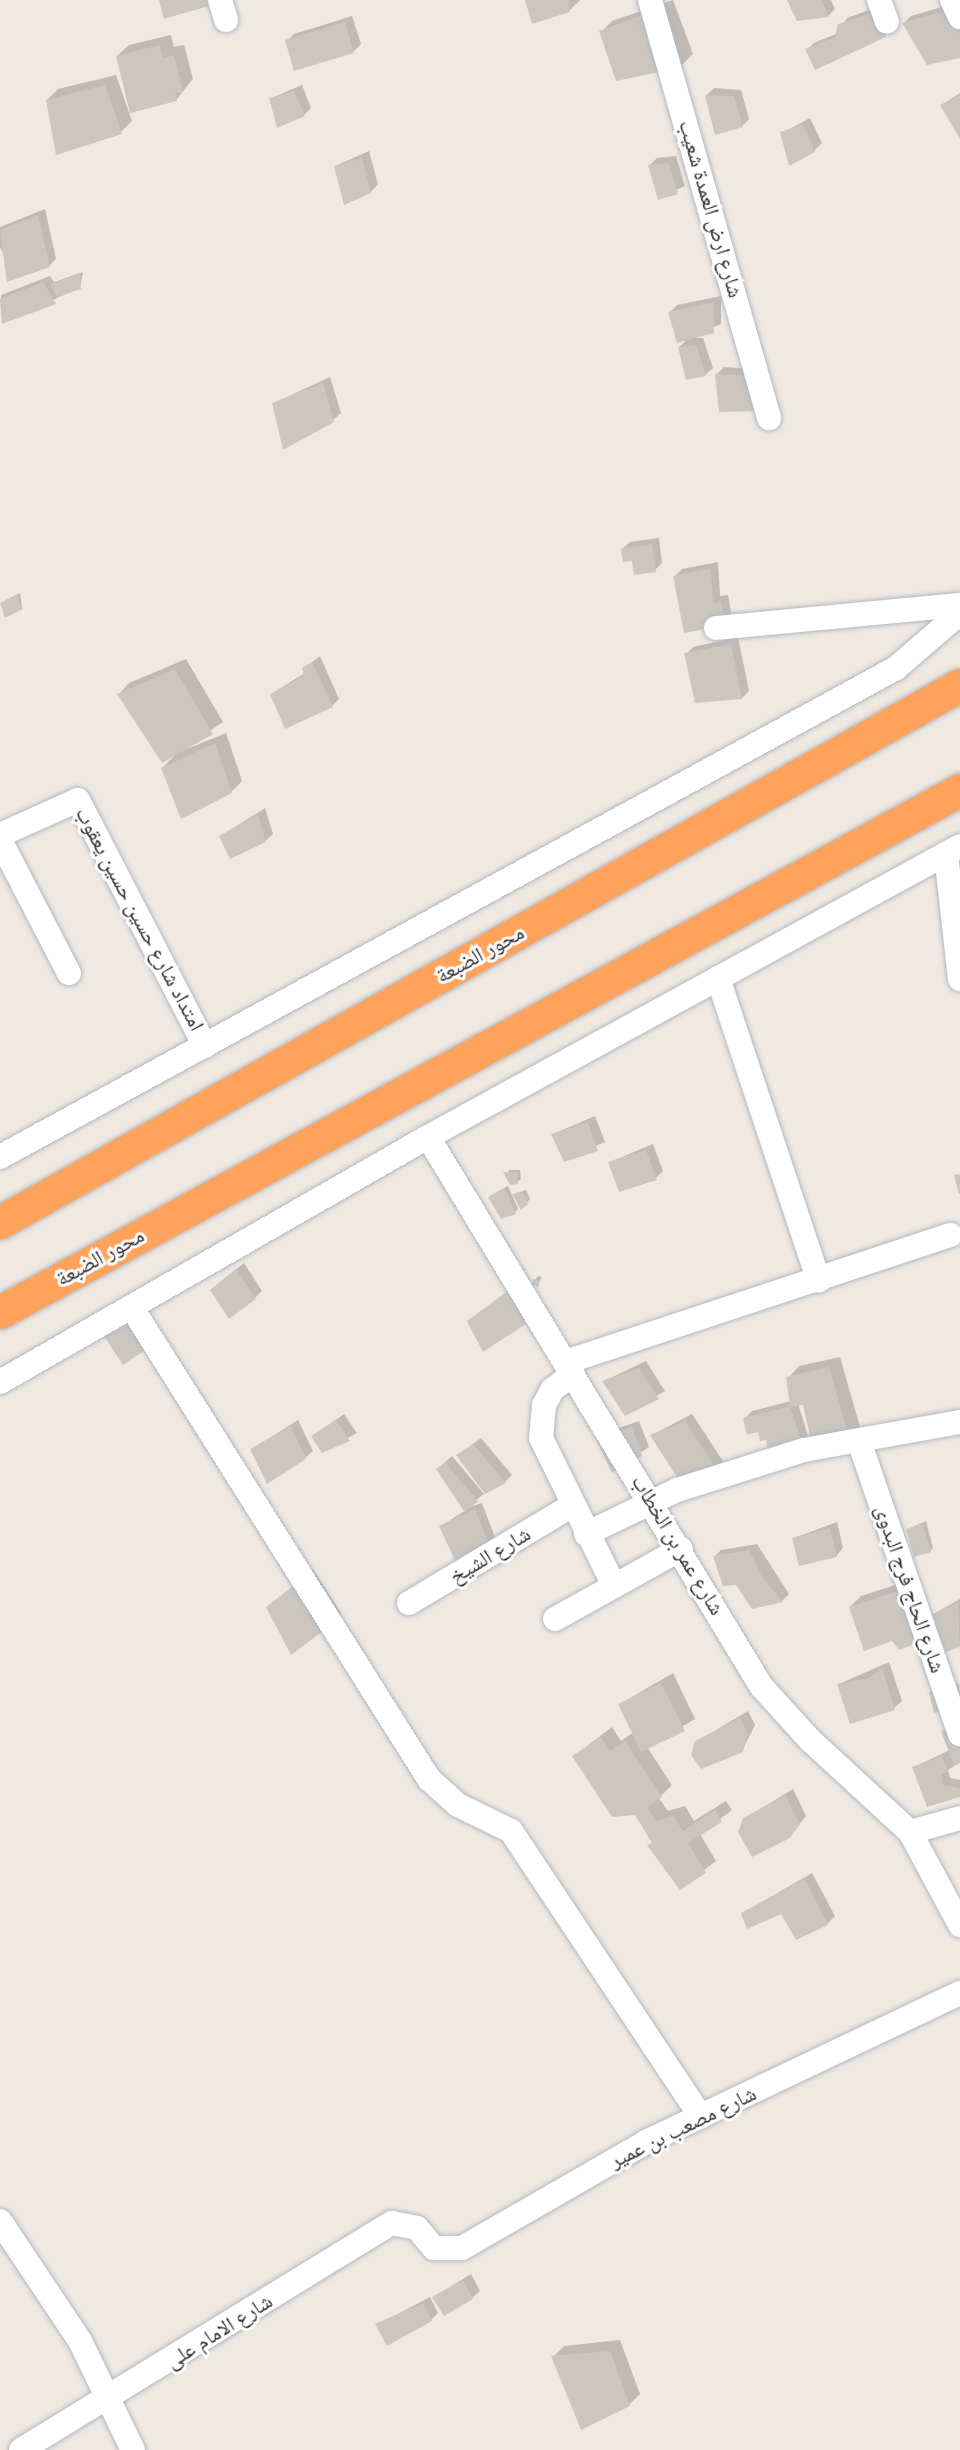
<!DOCTYPE html>
<html>
<head>
<meta charset="utf-8">
<style>
	body { margin:0 }
	#map { position:relative; width:960px; height:2450px; overflow:hidden; background:#efe9e1; font-family:"Fira Sans Condensed","Noto Naskh Arabic",sans-serif }
	div>[style] { position:absolute }
	[style*='--x'] { left:calc(var(--x)*1px); top:calc(var(--y)*1px); width:calc(var(--w)*1px); rotate:calc(var(--a)*1deg) }
	.shadow>* { inset:0; background:#0003 }
	.building>* { inset:0; background:#cbc7bf }
	.roads { filter:drop-shadow(0 0 2px #b4b7c1) drop-shadow(0 0 2px #b4b7c1) }
	.minor>* { height:24px; margin:-12px; padding:0 12px; transform-origin:12px; border-radius:12px; background:#fff }
	.highway>* { height:33px; margin:-16.5px; padding:0 16.5px; transform-origin:16.5px; border-radius:16.5px; background:#ffa35c }
	span { translate:-50% -50%; white-space:nowrap; text-align:center; line-height:1.15; -webkit-text-stroke:6px #fff; paint-order:stroke }
	.street-label { font-size:21px; color:#2e2e2e }
</style>
</head>
<body>
<div id="map">
	<div class="shadow">
		<div style="clip-path:polygon(526px 0,580px 0,569px 11px)"></div>
		<div style="clip-path:polygon(673px 0,693px 54px,682px 65px,601px 32px,612px 21px)"></div>
		<div style="clip-path:polygon(789px 0,831px 0,835px 9px,828px 16px)"></div>
		<div style="clip-path:polygon(959px 2px,960px 57px,904px 23px,911px 16px)"></div>
		<div style="clip-path:polygon(877px 7px,892px 29px,885px 36px,816px 68px,807px 50px,814px 43px,838px 33px,847px 18px)"></div>
		<div style="clip-path:polygon(352px 16px,361px 44px,354px 51px,295px 69px,287px 41px,294px 34px)"></div>
		<div style="clip-path:polygon(171px 35px,174px 47px,184px 45px,193px 79px,176px 100px,117px 56px,129px 45px)"></div>
		<div style="clip-path:polygon(116px 75px,132px 121px,121px 132px,47px 100px,58px 89px)"></div>
		<div style="clip-path:polygon(302px 85px,311px 108px,304px 115px,271px 98px)"></div>
		<div style="clip-path:polygon(714px 88px,741px 90px,749px 119px,742px 126px,707px 95px)"></div>
		<div style="clip-path:polygon(960px 93px,960px 135px,942px 105px)"></div>
		<div style="clip-path:polygon(810px 118px,822px 143px,814px 151px,782px 133px)"></div>
		<div style="clip-path:polygon(369px 151px,378px 184px,371px 192px,335px 166px)"></div>
		<div style="clip-path:polygon(676px 156px,685px 186px,659px 198px,650px 165px,657px 158px)"></div>
		<div style="clip-path:polygon(45px 209px,56px 259px,49px 266px,8px 263px,0 247px,0 227px)"></div>
		<div style="clip-path:polygon(83px 272px,80px 288px,2px 322px,1px 295px,50px 276px,54px 282px)"></div>
		<div style="clip-path:polygon(721px 296px,721px 324px,689px 338px,703px 338px,713px 368px,705px 375px,679px 347px,689px 338px,670px 312px,677px 305px)"></div>
		<div style="clip-path:polygon(724px 367px,756px 369px,766px 403px,717px 374px)"></div>
		<div style="clip-path:polygon(330px 377px,341px 413px,333px 420px,274px 403px)"></div>
		<div style="clip-path:polygon(659px 538px,662px 563px,655px 570px,622px 549px,630px 542px)"></div>
		<div style="clip-path:polygon(718px 562px,720px 596px,728px 595px,732px 617px,725px 624px,675px 576px,682px 569px)"></div>
		<div style="clip-path:polygon(20px 593px,22px 607px,4px 601px)"></div>
		<div style="clip-path:polygon(738px 637px,749px 691px,742px 698px,686px 654px,693px 647px)"></div>
		<div style="clip-path:polygon(320px 656px,339px 699px,332px 706px,271px 694px,305px 673px,304px 668px)"></div>
		<div style="clip-path:polygon(186px 659px,223px 722px,177px 753px,226px 733px,242px 781px,231px 792px,162px 768px,176px 754px,119px 694px,129px 683px)"></div>
		<div style="clip-path:polygon(265px 808px,273px 834px,265px 841px,221px 836px)"></div>
		<div style="clip-path:polygon(595px 1116px,605px 1142px,565px 1160px,553px 1134px)"></div>
		<div style="clip-path:polygon(653px 1144px,663px 1171px,656px 1178px,610px 1162px)"></div>
		<div style="clip-path:polygon(508px 1170px,520px 1170px,521px 1179px,517px 1182px)"></div>
		<div style="clip-path:polygon(508px 1186px,518px 1209px,515px 1212px,489px 1197px)"></div>
		<div style="clip-path:polygon(526px 1190px,530px 1199px,522px 1208px,514px 1194px)"></div>
		<div style="clip-path:polygon(244px 1263px,262px 1291px,255px 1298px,219px 1283px)"></div>
		<div style="clip-path:polygon(538px 1276px,542px 1277px,538px 1285px,535px 1280px)"></div>
		<div style="clip-path:polygon(840px 1357px,860px 1427px,849px 1439px,804px 1403px,798px 1404px,810px 1442px,767px 1438px,745px 1418px,752px 1411px,791px 1401px,788px 1378px,799px 1366px)"></div>
		<div style="clip-path:polygon(646px 1361px,665px 1391px,625px 1414px,604px 1381px)"></div>
		<div style="clip-path:polygon(344px 1414px,357px 1433px,323px 1451px,313px 1436px)"></div>
		<div style="clip-path:polygon(692px 1414px,723px 1461px,716px 1468px,652px 1435px)"></div>
		<div style="clip-path:polygon(298px 1420px,313px 1451px,305px 1458px,252px 1449px)"></div>
		<div style="clip-path:polygon(639px 1421px,649px 1447px,613px 1471px,605px 1433px)"></div>
		<div style="clip-path:polygon(481px 1438px,512px 1475px,505px 1482px,458px 1455px)"></div>
		<div style="clip-path:polygon(452px 1456px,484px 1494px,466px 1508px,482px 1503px,496px 1540px,489px 1547px,441px 1526px,466px 1510px,438px 1469px)"></div>
		<div style="clip-path:polygon(926px 1521px,933px 1548px,930px 1551px,908px 1529px)"></div>
		<div style="clip-path:polygon(837px 1522px,843px 1548px,836px 1556px,794px 1538px)"></div>
		<div style="clip-path:polygon(757px 1544px,789px 1594px,782px 1601px,736px 1584px,714px 1557px,721px 1550px)"></div>
		<div style="clip-path:polygon(313px 1569px,341px 1613px,330px 1624px,268px 1608px)"></div>
		<div style="clip-path:polygon(911px 1580px,892px 1640px,850px 1607px,861px 1596px)"></div>
		<div style="clip-path:polygon(960px 1599px,960px 1645px,946px 1650px,930px 1616px)"></div>
		<div style="clip-path:polygon(889px 1662px,902px 1701px,894px 1708px,839px 1684px)"></div>
		<div style="clip-path:polygon(673px 1673px,695px 1719px,647px 1747px,672px 1785px,659px 1798px,668px 1811px,685px 1806px,694px 1821px,726px 1801px,732px 1810px,700px 1834px,716px 1861px,680px 1888px,649px 1846px,653px 1842px,636px 1813px,574px 1756px,612px 1727px,621px 1741px,634px 1732px,620px 1704px)"></div>
		<div style="clip-path:polygon(959px 1684px,960px 1705px,931px 1693px,934px 1690px)"></div>
		<div style="clip-path:polygon(748px 1711px,755px 1725px,742px 1751px,696px 1742px)"></div>
		<div style="clip-path:polygon(950px 1724px,960px 1762px,948px 1770px,950px 1778px,960px 1780px,960px 1795px,927px 1805px,914px 1767px,950px 1750px,943px 1731px)"></div>
		<div style="clip-path:polygon(793px 1789px,806px 1816px,789px 1837px,744px 1819px)"></div>
		<div style="clip-path:polygon(812px 1873px,835px 1916px,828px 1923px,797px 1938px,782px 1912px,743px 1913px)"></div>
		<div style="clip-path:polygon(471px 2274px,480px 2291px,472px 2298px,434px 2297px)"></div>
		<div style="clip-path:polygon(430px 2297px,438px 2313px,431px 2320px,377px 2325px)"></div>
		<div style="clip-path:polygon(620px 2340px,640px 2394px,629px 2405px,553px 2357px,564px 2346px)"></div>
	</div>
	<div class="building">
		<div style="clip-path:polygon(159px 0,211px 0,212px 5px,164px 19px)"></div>
		<div style="clip-path:polygon(525px 0,568px 0,570px 12px,532px 24px)"></div>
		<div style="clip-path:polygon(787px 0,821px 0,829px 17px,797px 21px)"></div>
		<div style="clip-path:polygon(662px 8px,683px 67px,616px 81px,599px 31px)"></div>
		<div style="clip-path:polygon(952px 9px,960px 26px,960px 58px,927px 65px,902px 23px)"></div>
		<div style="clip-path:polygon(870px 14px,886px 37px,815px 70px,805px 49px,835px 37px,838px 24px)"></div>
		<div style="clip-path:polygon(345px 22px,354px 53px,294px 71px,285px 40px)"></div>
		<div style="clip-path:polygon(160px 45px,163px 58px,174px 55px,183px 92px,175px 93px,177px 101px,130px 113px,116px 56px)"></div>
		<div style="clip-path:polygon(105px 85px,122px 134px,56px 155px,46px 100px)"></div>
		<div style="clip-path:polygon(294px 91px,305px 116px,277px 128px,269px 98px)"></div>
		<div style="clip-path:polygon(705px 95px,734px 96px,743px 127px,715px 135px)"></div>
		<div style="clip-path:polygon(960px 95px,960px 139px,940px 105px)"></div>
		<div style="clip-path:polygon(803px 124px,815px 152px,789px 166px,780px 132px)"></div>
		<div style="clip-path:polygon(362px 158px,371px 193px,344px 205px,334px 166px)"></div>
		<div style="clip-path:polygon(669px 163px,678px 194px,658px 200px,648px 165px)"></div>
		<div style="clip-path:polygon(38px 215px,50px 267px,7px 282px,0 230px)"></div>
		<div style="clip-path:polygon(80px 274px,81px 289px,57px 297px,50px 284px)"></div>
		<div style="clip-path:polygon(43px 282px,56px 304px,2px 324px,0 299px)"></div>
		<div style="clip-path:polygon(714px 302px,714px 333px,677px 343px,668px 312px)"></div>
		<div style="clip-path:polygon(696px 345px,706px 376px,686px 380px,678px 347px)"></div>
		<div style="clip-path:polygon(715px 374px,749px 376px,760px 411px,719px 412px)"></div>
		<div style="clip-path:polygon(323px 383px,334px 422px,283px 450px,272px 403px)"></div>
		<div style="clip-path:polygon(652px 544px,656px 572px,634px 575px,632px 561px,623px 562px,621px 549px)"></div>
		<div style="clip-path:polygon(711px 568px,713px 603px,721px 601px,725px 625px,684px 633px,673px 576px)"></div>
		<div style="clip-path:polygon(16px 595px,23px 609px,5px 618px,0 603px)"></div>
		<div style="clip-path:polygon(731px 644px,742px 699px,695px 703px,684px 653px)"></div>
		<div style="clip-path:polygon(312px 662px,333px 707px,285px 729px,270px 694px,304px 676px,302px 668px)"></div>
		<div style="clip-path:polygon(175px 669px,213px 734px,162px 763px,117px 694px)"></div>
		<div style="clip-path:polygon(215px 743px,232px 793px,181px 819px,161px 768px)"></div>
		<div style="clip-path:polygon(258px 814px,266px 842px,230px 859px,219px 836px)"></div>
		<div style="clip-path:polygon(588px 1122px,598px 1151px,564px 1162px,551px 1134px)"></div>
		<div style="clip-path:polygon(646px 1150px,657px 1180px,619px 1192px,608px 1162px)"></div>
		<div style="clip-path:polygon(503px 1172px,517px 1172px,518px 1184px,510px 1185px)"></div>
		<div style="clip-path:polygon(960px 1174px,960px 1193px,959px 1194px,954px 1175px)"></div>
		<div style="clip-path:polygon(504px 1188px,516px 1214px,501px 1219px,488px 1197px)"></div>
		<div style="clip-path:polygon(523px 1193px,528px 1204px,521px 1210px,512px 1194px)"></div>
		<div style="clip-path:polygon(236px 1269px,256px 1299px,229px 1319px,210px 1290px)"></div>
		<div style="clip-path:polygon(533px 1279px,540px 1280px,538px 1287px,532px 1285px)"></div>
		<div style="clip-path:polygon(517px 1284px,535px 1318px,483px 1352px,467px 1321px)"></div>
		<div style="clip-path:polygon(131px 1319px,150px 1347px,123px 1365px,104px 1336px)"></div>
		<div style="clip-path:polygon(829px 1367px,850px 1440px,813px 1449px,803px 1405px,790px 1406px,786px 1377px)"></div>
		<div style="clip-path:polygon(639px 1368px,659px 1399px,625px 1416px,602px 1381px)"></div>
		<div style="clip-path:polygon(790px 1406px,804px 1450px,770px 1458px,766px 1440px,760px 1441px,758px 1432px,747px 1435px,743px 1418px)"></div>
		<div style="clip-path:polygon(336px 1420px,350px 1441px,322px 1453px,311px 1436px)"></div>
		<div style="clip-path:polygon(685px 1421px,717px 1470px,680px 1482px,650px 1435px)"></div>
		<div style="clip-path:polygon(291px 1426px,306px 1459px,267px 1484px,250px 1449px)"></div>
		<div style="clip-path:polygon(632px 1427px,642px 1456px,612px 1473px,596px 1439px)"></div>
		<div style="clip-path:polygon(473px 1444px,506px 1483px,485px 1494px,456px 1455px)"></div>
		<div style="clip-path:polygon(445px 1462px,478px 1502px,464px 1511px,436px 1469px)"></div>
		<div style="clip-path:polygon(475px 1509px,490px 1548px,456px 1563px,439px 1526px)"></div>
		<div style="clip-path:polygon(923px 1524px,931px 1552px,914px 1557px,906px 1529px)"></div>
		<div style="clip-path:polygon(830px 1528px,837px 1557px,799px 1566px,792px 1538px)"></div>
		<div style="clip-path:polygon(749px 1550px,762px 1577px,783px 1602px,752px 1609px,736px 1585px,723px 1586px,713px 1556px)"></div>
		<div style="clip-path:polygon(302px 1579px,331px 1625px,291px 1655px,266px 1607px)"></div>
		<div style="clip-path:polygon(900px 1590px,918px 1643px,899px 1650px,892px 1641px,864px 1651px,849px 1607px)"></div>
		<div style="clip-path:polygon(958px 1602px,960px 1647px,946px 1652px,929px 1616px)"></div>
		<div style="clip-path:polygon(882px 1668px,895px 1710px,850px 1724px,837px 1684px,868px 1678px)"></div>
		<div style="clip-path:polygon(661px 1683px,685px 1731px,641px 1752px,618px 1704px)"></div>
		<div style="clip-path:polygon(955px 1686px,960px 1706px,934px 1713px,929px 1692px)"></div>
		<div style="clip-path:polygon(740px 1718px,748px 1733px,743px 1752px,701px 1769px,691px 1755px,695px 1741px)"></div>
		<div style="clip-path:polygon(960px 1724px,960px 1763px,954px 1766px,941px 1731px)"></div>
		<div style="clip-path:polygon(601px 1737px,610px 1751px,625px 1741px,662px 1797px,647px 1807px,656px 1821px,673px 1816px,683px 1831px,715px 1810px,722px 1822px,688px 1843px,706px 1873px,680px 1890px,647px 1845px,652px 1843px,635px 1815px,612px 1817px,572px 1756px)"></div>
		<div style="clip-path:polygon(942px 1756px,948px 1772px,941px 1774px,943px 1785px,960px 1788px,960px 1797px,927px 1807px,912px 1767px)"></div>
		<div style="clip-path:polygon(785px 1795px,800px 1824px,790px 1838px,752px 1857px,738px 1832px,743px 1818px)"></div>
		<div style="clip-path:polygon(805px 1879px,828px 1925px,796px 1940px,781px 1914px,747px 1929px,741px 1913px)"></div>
		<div style="clip-path:polygon(463px 2280px,473px 2299px,444px 2316px,432px 2297px)"></div>
		<div style="clip-path:polygon(423px 2303px,432px 2321px,387px 2346px,375px 2324px)"></div>
		<div style="clip-path:polygon(610px 2351px,630px 2406px,581px 2430px,551px 2356px)"></div>
	</div>
	<div class="roads">
		<div class="minor">
			<div style="--x:220;--y:0;--w:21;--a:73"></div>
			<div style="--x:650;--y:0;--w:435;--a:74.1"></div>
			<div style="--x:879;--y:0;--w:23;--a:70"></div>
			<div style="--x:952;--y:0;--w:19;--a:65"></div>
			<div style="--x:716;--y:628;--w:245;--a:-5.4"></div>
			<div style="--x:0;--y:835;--w:85;--a:-24.2"></div>
			<div style="--x:78;--y:800;--w:277;--a:62.7"></div>
			<div style="--x:0;--y:840;--w:150;--a:62.6"></div>
			<div style="--x:946;--y:854;--w:126;--a:83.6"></div>
			<div style="--x:718;--y:978;--w:319;--a:71.6"></div>
			<div style="--x:428;--y:1137;--w:642;--a:58.76"></div>
			<div style="--x:761;--y:1686;--w:73;--a:47.8"></div>
			<div style="--x:810;--y:1740;--w:136;--a:42.6"></div>
			<div style="--x:910;--y:1832;--w:106;--a:61.7"></div>
			<div style="--x:0;--y:1157;--w:1021;--a:-28.62"></div>
			<div style="--x:896;--y:668;--w:84;--a:-40.7"></div>
			<div style="--x:132;--y:1308;--w:557;--a:57.77"></div>
			<div style="--x:429;--y:1779;--w:39;--a:42"></div>
			<div style="--x:458;--y:1805;--w:59;--a:26.1"></div>
			<div style="--x:511;--y:1831;--w:343;--a:56.4"></div>
			<div style="--x:566;--y:1362;--w:405;--a:-18.3"></div>
			<div style="--x:573;--y:1374;--w:26;--a:143"></div>
			<div style="--x:552;--y:1390;--w:17;--a:118"></div>
			<div style="--x:544;--y:1405;--w:33;--a:95"></div>
			<div style="--x:541;--y:1438;--w:165;--a:63.7"></div>
			<div style="--x:0;--y:1382;--w:493;--a:-29.8"></div>
			<div style="--x:428;--y:1137;--w:606;--a:-28.68"></div>
			<div style="--x:860;--y:1444;--w:307;--a:71"></div>
			<div style="--x:586;--y:1534;--w:101;--a:-25.8"></div>
			<div style="--x:677;--y:1490;--w:133;--a:-17.5"></div>
			<div style="--x:804;--y:1450;--w:158;--a:-10.2"></div>
			<div style="--x:409;--y:1603;--w:189;--a:-30.9"></div>
			<div style="--x:555;--y:1619;--w:144;--a:-29.1"></div>
			<div style="--x:910;--y:1832;--w:52;--a:-15.6"></div>
			<div style="--x:0;--y:2221;--w:144;--a:56.3"></div>
			<div style="--x:80;--y:2341;--w:121;--a:64.1"></div>
			<div style="--x:21;--y:2450;--w:435;--a:-31.5"></div>
			<div style="--x:392;--y:2223;--w:25;--a:11"></div>
			<div style="--x:417;--y:2228;--w:26;--a:50"></div>
			<div style="--x:434;--y:2248;--w:28;--a:0"></div>
			<div style="--x:462;--y:2248;--w:212;--a:-29.9"></div>
			<div style="--x:646;--y:2142;--w:348;--a:-25.4"></div>
		</div>
		<div class="highway">
			<div style="--x:0;--y:1222;--w:1100;--a:-29.22"></div>
			<div style="--x:0;--y:1312;--w:1093;--a:-28.54"></div>
		</div>
	</div>
	<div class="street-label">
		<span style="left:711px;top:209px;rotate:74deg">شارع ارض العمدة شعيب</span>
		<span style="left:140px;top:919px;rotate:62deg">امتداد شارع حسين حسين يعقوب</span>
		<span style="left:480px;top:954px;rotate:-29deg">محور الضبعة</span>
		<span style="left:100px;top:1257px;rotate:-29deg">محور الضبعة</span>
		<span style="left:678px;top:1545px;rotate:59deg">شارع عمر بن الخطاب</span>
		<span style="left:490px;top:1555px;rotate:-31deg">شارع الشيخ</span>
		<span style="left:910px;top:1589px;rotate:71deg">شارع الحاج فرج البدوى</span>
		<span style="left:683px;top:2127px;rotate:-26deg">شارع مصعب بن عمير</span>
		<span style="left:219px;top:2331px;rotate:-32deg">شارع الامام على</span>
	</div>
</div>
</body>
</html>
